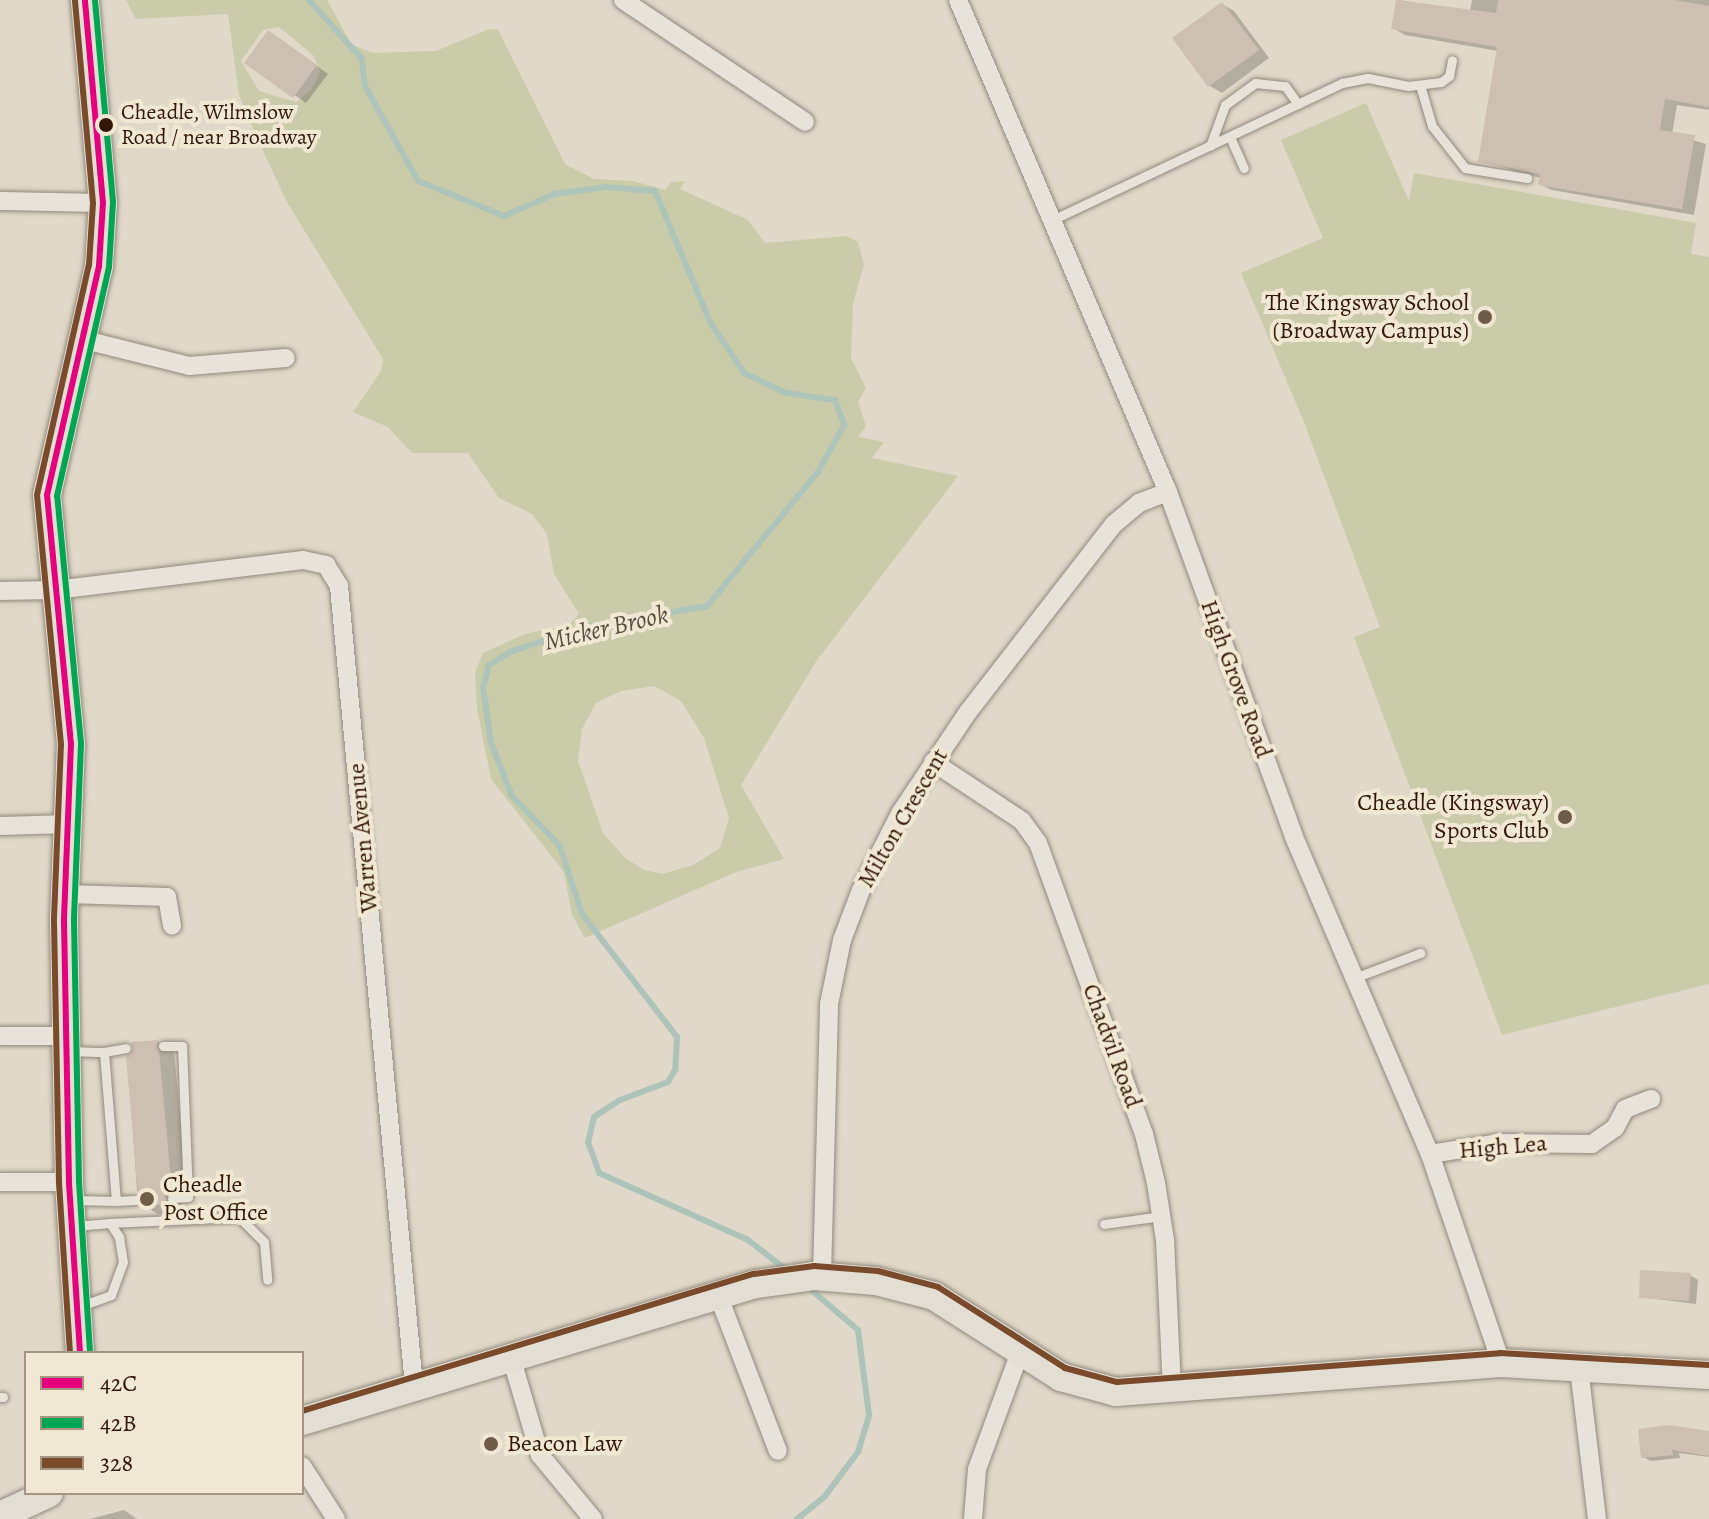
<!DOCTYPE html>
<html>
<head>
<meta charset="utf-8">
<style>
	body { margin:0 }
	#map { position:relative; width:1709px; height:1519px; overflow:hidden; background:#e0d8c8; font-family:Alegreya,serif }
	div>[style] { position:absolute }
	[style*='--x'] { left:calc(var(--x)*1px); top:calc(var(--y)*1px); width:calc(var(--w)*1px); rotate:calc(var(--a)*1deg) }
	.green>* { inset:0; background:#cacba9 }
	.shadow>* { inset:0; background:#0003 }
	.stream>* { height:6px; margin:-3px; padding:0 3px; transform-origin:3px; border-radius:3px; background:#aec4ba }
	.building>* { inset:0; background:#cdbfb2 }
	.roads { filter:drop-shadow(0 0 2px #928a7e) drop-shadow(0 0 2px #928a7e) }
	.service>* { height:9px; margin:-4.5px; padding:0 4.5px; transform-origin:4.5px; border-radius:4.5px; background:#e7e2da }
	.minor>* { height:18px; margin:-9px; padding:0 9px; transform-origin:9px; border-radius:9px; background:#e7e2da }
	.primary>* { height:28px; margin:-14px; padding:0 14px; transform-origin:14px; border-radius:14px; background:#e3ded4 }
	.bus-1>* { height:6px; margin:-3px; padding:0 3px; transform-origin:3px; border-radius:3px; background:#e5007d }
	.bus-2>* { height:6px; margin:-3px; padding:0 3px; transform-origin:3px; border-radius:3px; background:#00a651 }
	.bus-3>* { height:6px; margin:-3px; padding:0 3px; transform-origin:3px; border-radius:3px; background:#7a4b2a }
	.dots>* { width:22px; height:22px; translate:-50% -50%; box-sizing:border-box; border:4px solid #f1e8d4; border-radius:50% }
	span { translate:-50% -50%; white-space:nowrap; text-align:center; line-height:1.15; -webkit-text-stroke:8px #f1e8d4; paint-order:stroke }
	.bus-label { font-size:22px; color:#341705 }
	.left { translate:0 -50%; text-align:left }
	.poi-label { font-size:24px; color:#341705 }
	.right { translate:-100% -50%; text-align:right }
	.street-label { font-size:24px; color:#341705 }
	.water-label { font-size:26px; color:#575042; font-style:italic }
	.legend { position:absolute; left:24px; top:1351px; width:280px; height:144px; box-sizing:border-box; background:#f1e8d4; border:2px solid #a59481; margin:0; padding:10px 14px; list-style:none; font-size:24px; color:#341705 }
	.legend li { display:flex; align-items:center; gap:16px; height:40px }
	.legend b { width:40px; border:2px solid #a59481 }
</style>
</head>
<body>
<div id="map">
	<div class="green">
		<div style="clip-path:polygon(evenodd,126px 0,327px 0,352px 45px,373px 53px,436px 51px,489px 29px,498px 30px,565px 164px,594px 179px,633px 181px,665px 190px,671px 182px,685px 181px,680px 189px,748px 220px,765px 243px,847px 236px,858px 242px,864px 265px,853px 303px,851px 358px,866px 388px,858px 402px,866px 426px,858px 437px,884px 442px,872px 458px,958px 476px,817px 660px,741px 785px,784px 859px,736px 872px,585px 938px,572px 915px,564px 872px,491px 779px,477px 708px,475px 672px,483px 653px,525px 634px,569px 625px,579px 614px,554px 574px,547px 534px,532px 514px,499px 498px,468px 453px,412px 453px,388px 427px,353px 412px,381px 371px,383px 359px,287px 202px,259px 142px,239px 95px,228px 14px,136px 19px,126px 0,279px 27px,314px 56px,320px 72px,311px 90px,296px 102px,259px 91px,241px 61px,263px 30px,279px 27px,126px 0,654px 686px,681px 701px,704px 738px,729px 818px,720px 848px,693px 865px,663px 874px,644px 870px,625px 858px,603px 833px,578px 761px,582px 729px,596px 703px,621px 691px,654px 686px)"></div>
		<div style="clip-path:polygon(1366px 103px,1409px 201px,1414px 173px,1696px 223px,1691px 254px,1709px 257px,1709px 984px,1502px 1035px,1354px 637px,1380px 627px,1304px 422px,1241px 273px,1323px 238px,1281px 140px)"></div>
	</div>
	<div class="shadow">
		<div style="clip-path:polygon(1398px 0,1470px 11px,1472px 0,1709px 0,1709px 110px,1677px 105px,1672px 134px,1706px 144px,1694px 215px,1552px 190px,1540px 184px,1541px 178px,1480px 161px,1498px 51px,1405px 35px,1393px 28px)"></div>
		<div style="clip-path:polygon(1222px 4px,1234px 11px,1269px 58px,1222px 93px,1210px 86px,1175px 39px)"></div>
		<div style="clip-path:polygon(280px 39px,328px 74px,306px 103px,247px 62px)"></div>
		<div style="clip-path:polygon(158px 1042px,174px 1052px,188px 1200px,180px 1205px,183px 1213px,158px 1214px,142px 1205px,144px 1196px,137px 1191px,128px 1056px)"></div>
		<div style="clip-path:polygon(1690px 1275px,1698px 1280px,1696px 1304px,1641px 1297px)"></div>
		<div style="clip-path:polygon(1709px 1432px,1709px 1457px,1679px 1453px,1680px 1458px,1651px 1461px,1643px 1457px)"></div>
		<div style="clip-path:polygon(124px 1510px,137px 1519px,90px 1519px)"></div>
	</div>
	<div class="stream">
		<div style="--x:309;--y:0;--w:79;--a:48.1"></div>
		<div style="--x:362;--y:59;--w:27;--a:84"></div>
		<div style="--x:365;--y:86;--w:109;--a:60.8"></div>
		<div style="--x:418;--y:181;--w:93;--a:22.1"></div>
		<div style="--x:504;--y:216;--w:55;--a:-23.7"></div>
		<div style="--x:554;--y:194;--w:52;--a:-7.7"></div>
		<div style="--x:606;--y:187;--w:49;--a:4.7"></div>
		<div style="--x:655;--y:191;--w:142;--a:67.2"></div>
		<div style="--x:710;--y:322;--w:61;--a:56.3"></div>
		<div style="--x:744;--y:373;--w:47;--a:25.5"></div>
		<div style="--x:786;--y:393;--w:49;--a:8.1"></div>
		<div style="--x:835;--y:400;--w:27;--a:70"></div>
		<div style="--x:844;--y:425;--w:54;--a:119"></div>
		<div style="--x:818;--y:472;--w:174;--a:129.6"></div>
		<div style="--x:707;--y:606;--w:124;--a:170.2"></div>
		<div style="--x:585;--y:627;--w:79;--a:161.6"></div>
		<div style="--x:510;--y:652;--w:25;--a:148"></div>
		<div style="--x:489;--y:665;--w:23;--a:105"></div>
		<div style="--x:483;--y:687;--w:57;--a:81.9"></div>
		<div style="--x:491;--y:743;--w:57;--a:68.4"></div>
		<div style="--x:512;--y:796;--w:69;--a:46.2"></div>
		<div style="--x:560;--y:846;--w:71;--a:72.1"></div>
		<div style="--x:582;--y:914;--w:155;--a:52.3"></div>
		<div style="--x:677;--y:1037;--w:33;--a:93"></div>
		<div style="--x:675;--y:1070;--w:14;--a:120"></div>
		<div style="--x:668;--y:1082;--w:51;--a:159.4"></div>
		<div style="--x:620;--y:1100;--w:31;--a:147"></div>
		<div style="--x:594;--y:1117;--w:26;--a:103"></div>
		<div style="--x:588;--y:1142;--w:33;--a:70"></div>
		<div style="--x:599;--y:1173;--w:163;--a:24.2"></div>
		<div style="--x:748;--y:1240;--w:51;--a:37.8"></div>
		<div style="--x:797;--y:1519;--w:36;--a:-39"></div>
		<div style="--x:825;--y:1496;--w:55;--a:-53.1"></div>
		<div style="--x:858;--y:1452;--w:39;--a:-73"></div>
		<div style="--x:869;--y:1415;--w:86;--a:-97.4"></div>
		<div style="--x:858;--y:1330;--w:65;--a:-139.4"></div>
	</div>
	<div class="building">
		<div style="clip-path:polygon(1396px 0,1496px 13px,1498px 0,1675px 0,1709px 6px,1709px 107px,1665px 99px,1660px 130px,1695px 135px,1682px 209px,1538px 185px,1540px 174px,1478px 162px,1497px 47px,1391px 29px)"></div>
		<div style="clip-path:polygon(1222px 2px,1259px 50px,1208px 87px,1172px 38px)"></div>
		<div style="clip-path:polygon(268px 30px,317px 65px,293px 98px,244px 63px)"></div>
		<div style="clip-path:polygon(158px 1040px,172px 1190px,165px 1195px,168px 1204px,139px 1206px,126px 1056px,133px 1050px,131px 1042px)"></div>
		<div style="clip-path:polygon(1640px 1270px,1691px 1273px,1689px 1301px,1639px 1298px)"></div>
		<div style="clip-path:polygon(1669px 1425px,1709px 1431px,1709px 1456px,1672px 1450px,1673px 1455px,1641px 1458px,1638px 1429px)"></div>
	</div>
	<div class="roads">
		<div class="service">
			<div style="--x:1420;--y:85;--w:43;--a:73.7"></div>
			<div style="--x:1432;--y:126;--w:53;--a:51.8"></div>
			<div style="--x:1465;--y:168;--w:63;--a:9.2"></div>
			<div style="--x:1230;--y:137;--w:34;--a:66"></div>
			<div style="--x:1210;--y:146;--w:44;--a:-69.9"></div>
			<div style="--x:1225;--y:105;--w:37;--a:-36"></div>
			<div style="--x:1255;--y:83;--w:30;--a:6"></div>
			<div style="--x:1285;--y:86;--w:22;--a:54"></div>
			<div style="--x:1052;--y:220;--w:321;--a:-25.3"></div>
			<div style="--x:1342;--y:83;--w:26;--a:-11"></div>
			<div style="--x:1368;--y:78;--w:41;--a:11.3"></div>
			<div style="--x:1408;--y:86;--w:33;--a:-7"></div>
			<div style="--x:1441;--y:82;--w:10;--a:-37"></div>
			<div style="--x:1449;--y:76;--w:16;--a:-79"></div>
			<div style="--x:1354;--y:978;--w:71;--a:-20.7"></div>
			<div style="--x:163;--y:1046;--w:19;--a:0"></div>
			<div style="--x:182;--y:1046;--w:151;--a:87.7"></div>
			<div style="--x:188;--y:1197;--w:16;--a:176"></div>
			<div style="--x:70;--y:1051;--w:34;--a:2"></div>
			<div style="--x:104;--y:1052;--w:149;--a:85.4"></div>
			<div style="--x:116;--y:1201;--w:42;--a:-178.6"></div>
			<div style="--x:104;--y:1052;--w:22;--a:-10"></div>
			<div style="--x:116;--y:1201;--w:19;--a:-3"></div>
			<div style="--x:109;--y:1223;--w:130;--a:-2.6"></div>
			<div style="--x:239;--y:1217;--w:35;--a:45"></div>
			<div style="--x:264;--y:1242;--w:38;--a:85"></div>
			<div style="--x:1104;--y:1224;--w:59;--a:-7.9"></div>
			<div style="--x:75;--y:1226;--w:35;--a:-5"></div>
			<div style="--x:110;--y:1223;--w:17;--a:57"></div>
			<div style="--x:119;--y:1237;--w:25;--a:81"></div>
			<div style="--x:123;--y:1262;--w:35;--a:110"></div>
			<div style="--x:111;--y:1295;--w:32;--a:160"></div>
			<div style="--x:0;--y:1397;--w:3;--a:0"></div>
		</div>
		<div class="minor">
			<div style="--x:623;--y:0;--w:219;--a:33.8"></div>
			<div style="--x:958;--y:0;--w:535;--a:66.89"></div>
			<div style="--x:1168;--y:492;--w:367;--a:69.9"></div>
			<div style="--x:1294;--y:837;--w:345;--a:66.8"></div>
			<div style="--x:1430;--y:1154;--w:221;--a:71.2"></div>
			<div style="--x:0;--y:201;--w:103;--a:1.1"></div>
			<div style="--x:85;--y:340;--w:107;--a:14"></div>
			<div style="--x:189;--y:366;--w:97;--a:-4.7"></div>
			<div style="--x:0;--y:591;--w:55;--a:-1"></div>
			<div style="--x:55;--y:590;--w:250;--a:-6.9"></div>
			<div style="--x:303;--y:560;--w:24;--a:12"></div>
			<div style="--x:326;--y:565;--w:25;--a:58"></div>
			<div style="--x:339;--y:586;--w:804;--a:84.64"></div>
			<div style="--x:933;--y:762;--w:107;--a:33.5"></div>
			<div style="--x:1022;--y:821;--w:27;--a:54"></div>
			<div style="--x:1038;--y:843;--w:310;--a:70"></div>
			<div style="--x:1144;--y:1134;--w:50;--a:76.2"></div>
			<div style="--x:1156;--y:1183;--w:58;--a:81"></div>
			<div style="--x:1165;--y:1240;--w:149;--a:87.3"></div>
			<div style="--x:0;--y:826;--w:70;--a:-1.6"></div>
			<div style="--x:66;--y:894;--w:101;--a:1.7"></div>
			<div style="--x:167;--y:897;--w:29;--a:80"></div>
			<div style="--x:0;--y:1036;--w:66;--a:0"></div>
			<div style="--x:1430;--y:1154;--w:71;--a:-8.9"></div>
			<div style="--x:1500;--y:1143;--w:92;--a:0.6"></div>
			<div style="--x:1592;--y:1144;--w:28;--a:-35"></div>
			<div style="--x:1615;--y:1128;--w:21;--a:-62"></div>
			<div style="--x:1625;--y:1109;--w:28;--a:-21"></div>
			<div style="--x:0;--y:1182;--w:69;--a:0"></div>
			<div style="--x:822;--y:1276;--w:272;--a:-88.5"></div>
			<div style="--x:829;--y:1004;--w:65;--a:-78.5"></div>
			<div style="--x:842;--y:940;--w:53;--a:-69.2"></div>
			<div style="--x:861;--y:890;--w:88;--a:-62.9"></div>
			<div style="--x:901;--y:812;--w:120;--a:-56.2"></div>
			<div style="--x:968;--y:712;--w:238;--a:-52.2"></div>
			<div style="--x:1114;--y:524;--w:33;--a:-40"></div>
			<div style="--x:1139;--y:503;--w:31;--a:-21"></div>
			<div style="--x:718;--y:1295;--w:167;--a:69"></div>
			<div style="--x:512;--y:1360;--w:99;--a:73.6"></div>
			<div style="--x:540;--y:1455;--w:83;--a:50.4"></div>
			<div style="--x:1579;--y:1368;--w:152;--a:83.2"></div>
			<div style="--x:302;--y:1466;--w:63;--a:57.3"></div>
			<div style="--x:973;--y:1519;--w:50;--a:-85.4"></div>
			<div style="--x:977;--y:1469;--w:125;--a:-69.8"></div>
		</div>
		<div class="primary">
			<div style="--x:80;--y:1353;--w:171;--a:-93.7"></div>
			<div style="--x:69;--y:1182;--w:264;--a:-91.1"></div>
			<div style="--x:64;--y:918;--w:174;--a:-87.7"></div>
			<div style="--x:71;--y:744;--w:250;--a:-95.5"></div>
			<div style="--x:47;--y:495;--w:235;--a:-77.2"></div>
			<div style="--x:99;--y:266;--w:63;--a:-86.4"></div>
			<div style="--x:103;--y:203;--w:204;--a:-95.1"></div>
			<div style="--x:302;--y:1421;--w:475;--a:-16.8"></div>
			<div style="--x:757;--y:1284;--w:58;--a:-8"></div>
			<div style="--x:814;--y:1276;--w:62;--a:4.6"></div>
			<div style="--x:876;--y:1281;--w:60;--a:14.5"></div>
			<div style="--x:934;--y:1296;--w:151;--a:32.5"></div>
			<div style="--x:1061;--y:1377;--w:57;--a:15.3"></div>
			<div style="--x:1116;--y:1392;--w:386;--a:-4.3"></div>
			<div style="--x:1501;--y:1363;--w:208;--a:3.3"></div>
			<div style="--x:0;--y:1516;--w:54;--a:-25.1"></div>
		</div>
	</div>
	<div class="bus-1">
		<div style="--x:80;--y:1353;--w:171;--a:-93.7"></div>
		<div style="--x:69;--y:1182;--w:264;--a:-91.1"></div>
		<div style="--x:64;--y:918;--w:174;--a:-87.7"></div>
		<div style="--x:71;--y:744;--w:250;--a:-95.5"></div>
		<div style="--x:47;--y:495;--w:235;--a:-77.2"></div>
		<div style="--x:99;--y:266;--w:63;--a:-86.4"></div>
		<div style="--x:103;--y:203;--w:204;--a:-95.1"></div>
	</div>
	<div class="bus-2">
		<div style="--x:90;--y:1352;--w:170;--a:-93.7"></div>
		<div style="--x:79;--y:1182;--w:264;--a:-91.1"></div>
		<div style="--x:74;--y:918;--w:175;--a:-87.7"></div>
		<div style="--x:81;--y:743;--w:248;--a:-95.5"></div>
		<div style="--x:57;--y:496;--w:235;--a:-77.2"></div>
		<div style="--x:109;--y:267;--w:65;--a:-86.5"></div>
		<div style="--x:113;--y:202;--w:203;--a:-95.1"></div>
	</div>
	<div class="bus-3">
		<div style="--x:70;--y:1353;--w:171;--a:-93.7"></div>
		<div style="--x:59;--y:1182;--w:264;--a:-91.1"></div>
		<div style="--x:54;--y:918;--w:174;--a:-87.7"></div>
		<div style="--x:61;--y:744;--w:250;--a:-95.5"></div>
		<div style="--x:37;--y:495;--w:236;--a:-77.3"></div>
		<div style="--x:89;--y:265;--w:62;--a:-86.3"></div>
		<div style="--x:93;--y:203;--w:203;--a:-95.1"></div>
		<div style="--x:302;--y:1411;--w:472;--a:-16.9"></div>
		<div style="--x:754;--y:1274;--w:61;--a:-7.6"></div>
		<div style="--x:814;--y:1266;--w:64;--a:4.5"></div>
		<div style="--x:878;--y:1271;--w:62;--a:14.9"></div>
		<div style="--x:938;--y:1287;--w:151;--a:32.5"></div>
		<div style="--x:1065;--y:1368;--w:54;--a:15.1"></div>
		<div style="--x:1117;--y:1382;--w:384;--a:-4.3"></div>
		<div style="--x:1500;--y:1353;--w:209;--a:3.3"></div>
	</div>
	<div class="dots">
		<div style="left:106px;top:125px;background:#341705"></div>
		<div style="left:1485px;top:317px;background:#705b49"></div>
		<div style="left:1565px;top:817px;background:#705b49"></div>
		<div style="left:147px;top:1199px;background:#705b49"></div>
		<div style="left:491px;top:1444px;background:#705b49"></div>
	</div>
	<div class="bus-label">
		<span class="left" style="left:121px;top:125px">Cheadle, Wilmslow<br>Road / near Broadway</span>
	</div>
	<div class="poi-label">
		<span class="right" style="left:1469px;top:317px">The Kingsway School<br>(Broadway Campus)</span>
		<span class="right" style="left:1549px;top:817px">Cheadle (Kingsway)<br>Sports Club</span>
		<span class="left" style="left:163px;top:1199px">Cheadle<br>Post Office</span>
		<span class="left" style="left:507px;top:1444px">Beacon Law</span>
	</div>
	<div class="street-label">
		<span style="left:1236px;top:679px;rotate:70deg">High Grove Road</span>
		<span style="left:903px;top:818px;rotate:-60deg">Milton Crescent</span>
		<span style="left:363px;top:838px;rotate:-95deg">Warren Avenue</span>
		<span style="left:1112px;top:1046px;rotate:70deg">Chadvil Road</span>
		<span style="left:1503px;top:1147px;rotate:-5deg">High Lea</span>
	</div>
	<div class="water-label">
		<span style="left:606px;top:628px;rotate:-13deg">Micker Brook</span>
	</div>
	<ul class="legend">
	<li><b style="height:10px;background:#e5007d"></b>42C</li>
	<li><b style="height:10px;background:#00a651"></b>42B</li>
	<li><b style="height:10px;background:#7a4b2a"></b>328</li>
	</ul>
</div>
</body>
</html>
